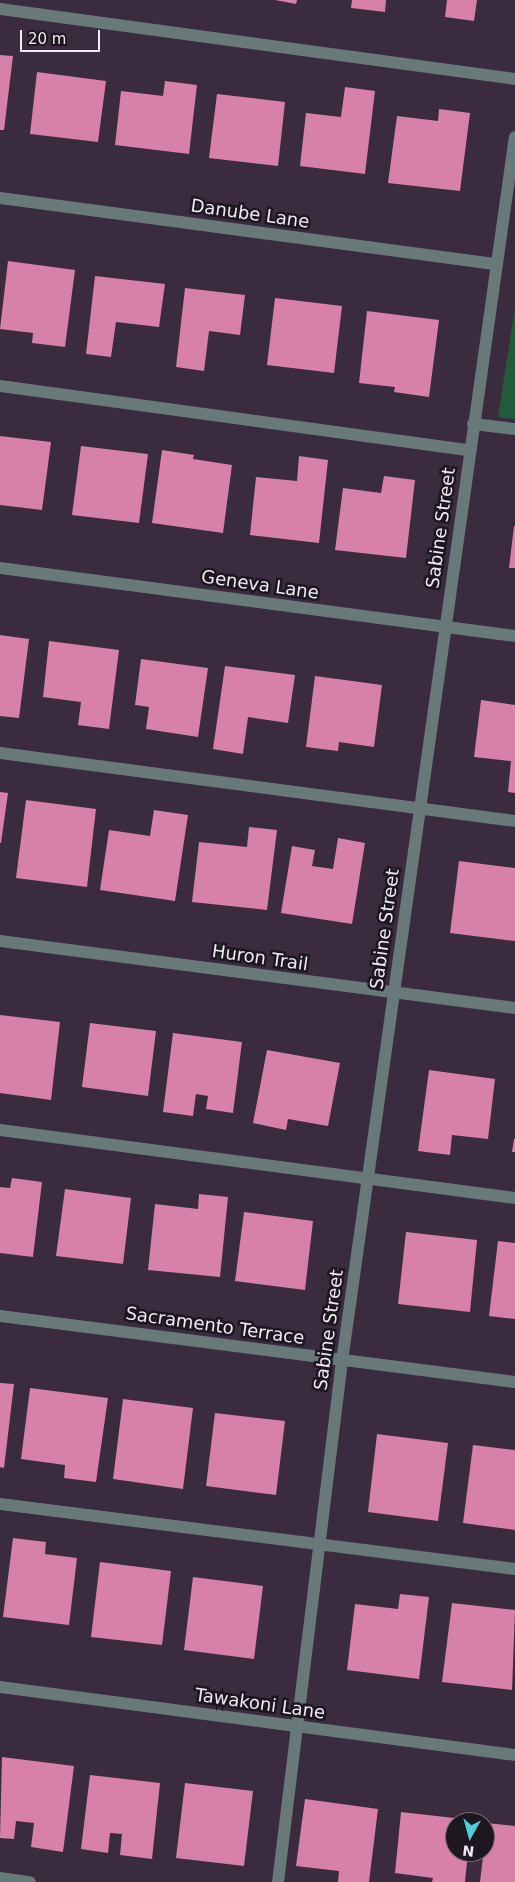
<!DOCTYPE html>
<html>
<head>
<meta charset="utf-8">
<style>
	body { margin:0 }
	#map { position:relative; width:515px; height:1882px; overflow:hidden; background:#3a2b3f; font-family:"DejaVu Sans",sans-serif }
	div>[style] { position:absolute }
	[style*='--x'] { left:calc(var(--x)*1px); top:calc(var(--y)*1px); width:calc(var(--w)*1px); rotate:calc(var(--a)*1deg) }
	.green>* { inset:0; background:#225b3b }
	.building>* { inset:0; background:#d780aa }
	.minor>* { height:12px; margin:-6px; padding:0 6px; transform-origin:6px; border-radius:6px; background:#697879 }
	span { translate:-50% -50%; white-space:nowrap; text-align:center; line-height:1.15; -webkit-text-stroke:5px #1d1720; paint-order:stroke }
	.street-label { font-size:18px; color:#f1e8f5 }
	.north { position:absolute; left:445px; top:1812px; width:50px; height:50px; box-sizing:border-box; background:#1d1720; border:1px solid #726b75; border-radius:50%; rotate:187deg; font-size:14px; font-weight:700; line-height:20px; text-align:center; color:#f1e8f5 }
	.north::after { content:''; display:block; margin:auto; width:18px; height:22px; background:#51ccd5; clip-path:polygon(50% 0,100% 100%,50% 72%,0 100%) }
	.scale { position:absolute; left:20px; top:30px; width:80px; height:22px; box-sizing:border-box; border:2px solid #f1e8f5; border-top:0; padding-left:6px; font-size:15px; line-height:18px; white-space:nowrap; color:#f1e8f5; -webkit-text-stroke:4px #1d1720; paint-order:stroke }
</style>
</head>
<body>
<div id="map">
	<div class="green">
		<div style="clip-path:polygon(515px 307px,515px 419px,498px 417px)"></div>
	</div>
	<div class="building">
		<div style="clip-path:polygon(275px 0,297px 0,296px 4px)"></div>
		<div style="clip-path:polygon(352px 0,386px 0,385px 12px,351px 8px)"></div>
		<div style="clip-path:polygon(447px 0,477px 0,474px 21px,445px 17px)"></div>
		<div style="clip-path:polygon(0 55px,13px 56px,4px 130px,0 130px)"></div>
		<div style="clip-path:polygon(37px 72px,106px 81px,98px 142px,30px 134px)"></div>
		<div style="clip-path:polygon(165px 81px,197px 85px,189px 154px,115px 145px,121px 91px,163px 96px)"></div>
		<div style="clip-path:polygon(345px 87px,375px 91px,365px 174px,300px 166px,306px 113px,341px 117px)"></div>
		<div style="clip-path:polygon(217px 94px,285px 102px,278px 166px,209px 158px)"></div>
		<div style="clip-path:polygon(439px 109px,470px 113px,460px 191px,388px 183px,397px 116px,438px 121px)"></div>
		<div style="clip-path:polygon(8px 261px,75px 270px,65px 347px,32px 343px,33px 333px,0 329px)"></div>
		<div style="clip-path:polygon(95px 276px,165px 284px,159px 327px,116px 322px,111px 357px,86px 354px)"></div>
		<div style="clip-path:polygon(185px 288px,245px 295px,240px 335px,209px 331px,204px 371px,176px 367px)"></div>
		<div style="clip-path:polygon(275px 298px,342px 306px,334px 373px,267px 365px)"></div>
		<div style="clip-path:polygon(367px 311px,439px 320px,429px 397px,394px 392px,395px 387px,359px 383px)"></div>
		<div style="clip-path:polygon(0 436px,51px 442px,42px 510px,0 505px)"></div>
		<div style="clip-path:polygon(81px 446px,148px 454px,139px 523px,72px 515px)"></div>
		<div style="clip-path:polygon(162px 450px,194px 455px,193px 459px,232px 465px,223px 533px,152px 523px)"></div>
		<div style="clip-path:polygon(299px 456px,328px 460px,319px 543px,250px 535px,256px 477px,297px 481px)"></div>
		<div style="clip-path:polygon(384px 476px,415px 480px,406px 558px,335px 550px,343px 488px,381px 493px)"></div>
		<div style="clip-path:polygon(514px 526px,515px 526px,515px 568px,509px 568px)"></div>
		<div style="clip-path:polygon(0 635px,29px 639px,19px 718px,0 716px)"></div>
		<div style="clip-path:polygon(49px 641px,119px 650px,109px 729px,78px 725px,81px 702px,43px 697px)"></div>
		<div style="clip-path:polygon(141px 659px,208px 668px,198px 737px,146px 729px,149px 707px,135px 705px)"></div>
		<div style="clip-path:polygon(225px 666px,295px 675px,288px 723px,248px 717px,243px 754px,213px 749px)"></div>
		<div style="clip-path:polygon(315px 676px,382px 685px,374px 747px,339px 742px,338px 751px,306px 747px)"></div>
		<div style="clip-path:polygon(481px 700px,515px 705px,515px 793px,508px 792px,511px 761px,474px 757px)"></div>
		<div style="clip-path:polygon(0 792px,8px 793px,1px 843px,0 843px)"></div>
		<div style="clip-path:polygon(26px 800px,96px 809px,87px 887px,16px 878px)"></div>
		<div style="clip-path:polygon(154px 810px,188px 815px,175px 901px,100px 890px,109px 830px,150px 836px)"></div>
		<div style="clip-path:polygon(249px 827px,277px 830px,267px 910px,192px 902px,199px 842px,247px 847px)"></div>
		<div style="clip-path:polygon(338px 838px,365px 843px,352px 924px,281px 913px,292px 846px,315px 850px,312px 866px,333px 869px)"></div>
		<div style="clip-path:polygon(459px 861px,515px 868px,515px 941px,450px 933px)"></div>
		<div style="clip-path:polygon(0 1015px,60px 1022px,51px 1100px,0 1093px)"></div>
		<div style="clip-path:polygon(90px 1023px,156px 1031px,148px 1096px,82px 1087px)"></div>
		<div style="clip-path:polygon(173px 1033px,242px 1042px,233px 1113px,206px 1109px,208px 1096px,196px 1094px,193px 1116px,163px 1112px)"></div>
		<div style="clip-path:polygon(267px 1050px,340px 1063px,328px 1126px,288px 1119px,286px 1130px,253px 1123px)"></div>
		<div style="clip-path:polygon(429px 1070px,495px 1079px,488px 1139px,452px 1135px,450px 1155px,418px 1151px)"></div>
		<div style="clip-path:polygon(514px 1139px,515px 1139px,515px 1152px,512px 1152px)"></div>
		<div style="clip-path:polygon(12px 1178px,42px 1182px,33px 1257px,0 1253px,0 1187px,10px 1188px)"></div>
		<div style="clip-path:polygon(65px 1189px,131px 1198px,123px 1264px,56px 1256px)"></div>
		<div style="clip-path:polygon(199px 1194px,228px 1197px,220px 1277px,148px 1270px,155px 1204px,198px 1209px)"></div>
		<div style="clip-path:polygon(244px 1212px,313px 1221px,305px 1290px,235px 1281px)"></div>
		<div style="clip-path:polygon(406px 1232px,477px 1240px,470px 1312px,398px 1304px)"></div>
		<div style="clip-path:polygon(498px 1241px,515px 1243px,515px 1319px,489px 1316px)"></div>
		<div style="clip-path:polygon(0 1383px,14px 1384px,4px 1468px,0 1467px)"></div>
		<div style="clip-path:polygon(30px 1388px,108px 1398px,96px 1482px,64px 1478px,65px 1465px,21px 1459px)"></div>
		<div style="clip-path:polygon(123px 1399px,193px 1408px,183px 1489px,113px 1479px)"></div>
		<div style="clip-path:polygon(215px 1413px,285px 1421px,276px 1495px,206px 1486px)"></div>
		<div style="clip-path:polygon(377px 1434px,448px 1443px,438px 1521px,368px 1512px)"></div>
		<div style="clip-path:polygon(473px 1445px,515px 1450px,515px 1530px,463px 1523px)"></div>
		<div style="clip-path:polygon(13px 1538px,46px 1542px,45px 1554px,77px 1558px,69px 1625px,3px 1617px)"></div>
		<div style="clip-path:polygon(100px 1562px,171px 1571px,162px 1645px,91px 1637px)"></div>
		<div style="clip-path:polygon(193px 1577px,263px 1586px,254px 1659px,184px 1650px)"></div>
		<div style="clip-path:polygon(400px 1594px,429px 1597px,419px 1679px,347px 1670px,355px 1604px,398px 1609px)"></div>
		<div style="clip-path:polygon(452px 1603px,515px 1610px,512px 1690px,442px 1682px)"></div>
		<div style="clip-path:polygon(2px 1757px,74px 1766px,63px 1852px,31px 1847px,34px 1823px,16px 1821px,14px 1839px,0 1838px)"></div>
		<div style="clip-path:polygon(90px 1775px,160px 1783px,152px 1859px,120px 1855px,122px 1834px,110px 1833px,108px 1853px,81px 1849px)"></div>
		<div style="clip-path:polygon(185px 1783px,253px 1791px,244px 1866px,176px 1858px)"></div>
		<div style="clip-path:polygon(305px 1799px,378px 1809px,369px 1882px,338px 1882px,339px 1871px,296px 1866px)"></div>
		<div style="clip-path:polygon(401px 1812px,472px 1820px,455px 1822px,455px 1852px,468px 1852px,465px 1882px,432px 1882px,433px 1878px,395px 1873px)"></div>
		<div style="clip-path:polygon(487px 1823px,515px 1826px,515px 1882px,480px 1882px)"></div>
	</div>
	<div class="minor">
		<div style="--x:0;--y:9;--w:520;--a:7.74"></div>
		<div style="--x:0;--y:198;--w:499;--a:7.6"></div>
		<div style="--x:0;--y:386;--w:473;--a:7.8"></div>
		<div style="--x:473;--y:424;--w:42;--a:6.8"></div>
		<div style="--x:0;--y:568;--w:519;--a:7.52"></div>
		<div style="--x:0;--y:753;--w:519;--a:7.52"></div>
		<div style="--x:0;--y:941;--w:519;--a:7.41"></div>
		<div style="--x:0;--y:1130;--w:519;--a:7.52"></div>
		<div style="--x:0;--y:1316;--w:519;--a:7.3"></div>
		<div style="--x:0;--y:1504;--w:519;--a:7.19"></div>
		<div style="--x:0;--y:1687;--w:519;--a:7.52"></div>
		<div style="--x:0;--y:1878;--w:30;--a:8"></div>
		<div style="--x:278;--y:1882;--w:525;--a:-83"></div>
		<div style="--x:342;--y:1361;--w:1236;--a:-81.96"></div>
	</div>
	<div class="street-label">
		<span style="left:250px;top:214px;rotate:8deg">Danube Lane</span>
		<span style="left:441px;top:528px;rotate:-82deg">Sabine Street</span>
		<span style="left:260px;top:585px;rotate:8deg">Geneva Lane</span>
		<span style="left:385px;top:929px;rotate:-82deg">Sabine Street</span>
		<span style="left:260px;top:958px;rotate:8deg">Huron Trail</span>
		<span style="left:215px;top:1326px;rotate:8deg">Sacramento Terrace</span>
		<span style="left:329px;top:1330px;rotate:-82deg">Sabine Street</span>
		<span style="left:260px;top:1704px;rotate:8deg">Tawakoni Lane</span>
	</div>
	<div class="north">N</div>
	<div class="scale">20 m</div>
</div>
</body>
</html>
